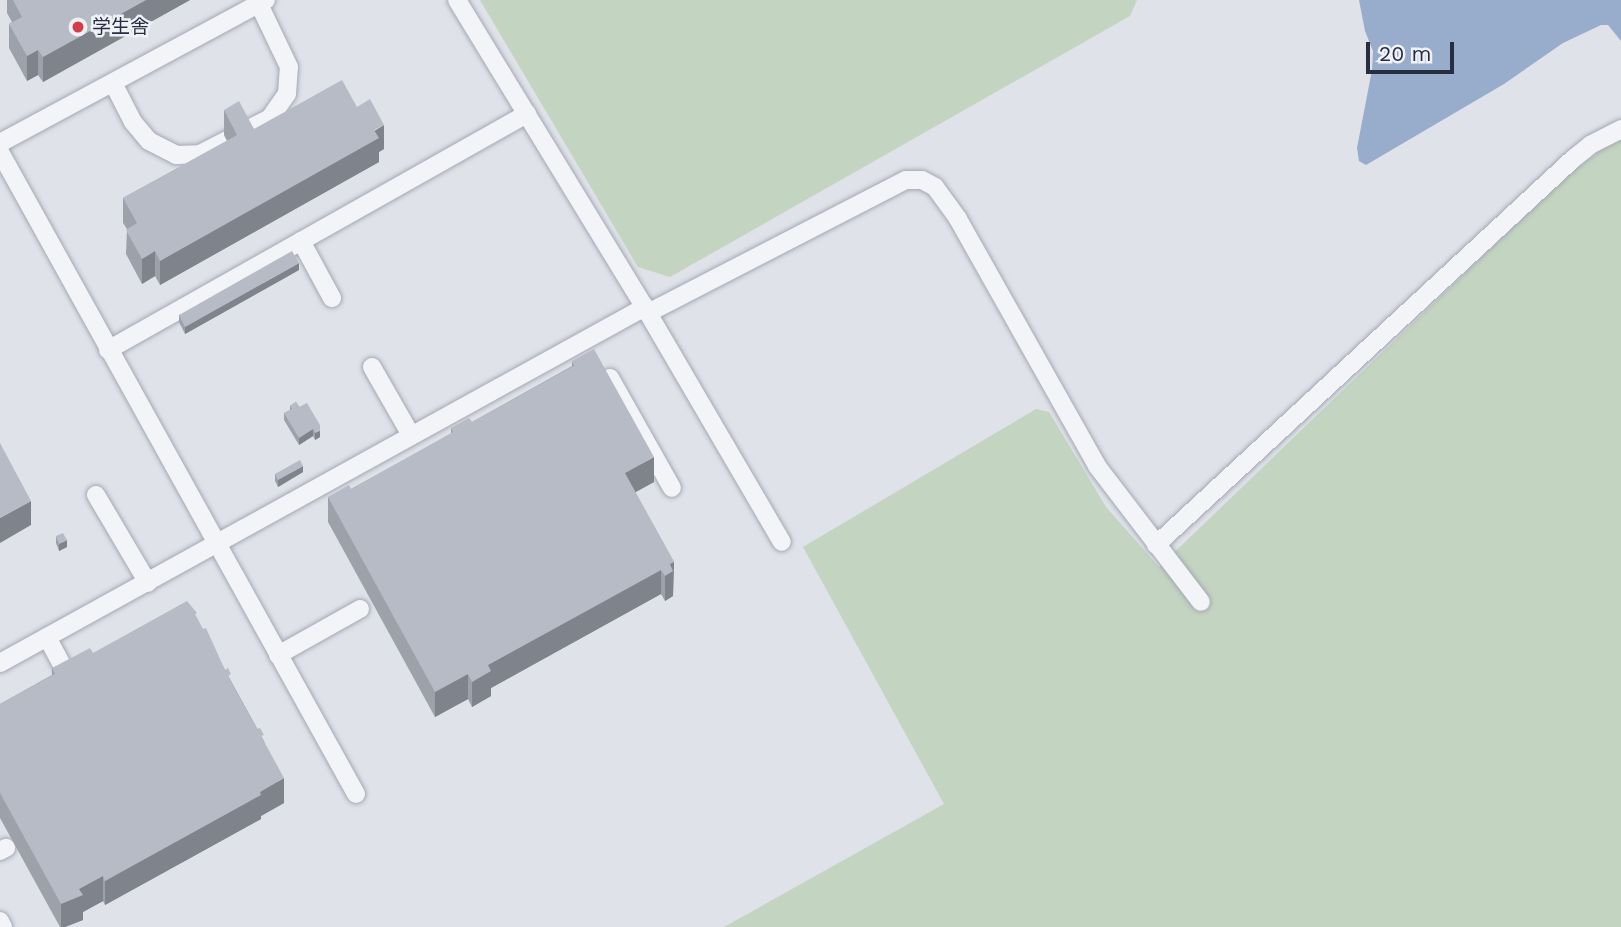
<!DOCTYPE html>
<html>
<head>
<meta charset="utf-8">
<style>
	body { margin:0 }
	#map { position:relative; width:1621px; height:927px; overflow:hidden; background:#dfe2e9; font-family:"Work Sans","Noto Sans JP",sans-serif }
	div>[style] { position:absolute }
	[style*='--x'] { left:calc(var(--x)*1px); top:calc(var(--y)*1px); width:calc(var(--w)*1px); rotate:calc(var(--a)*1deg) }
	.green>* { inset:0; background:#c3d4c0 }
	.water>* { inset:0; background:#98accb }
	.roads { filter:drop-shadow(0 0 2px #a4a8b3) drop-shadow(0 0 2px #a4a8b3) }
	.service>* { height:18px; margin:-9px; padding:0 9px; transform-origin:9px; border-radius:9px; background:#f2f4f7 }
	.wall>* { inset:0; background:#9da1aa }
	.shaded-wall>* { inset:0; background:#7f838b }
	.building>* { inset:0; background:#b6bbc6 }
	.dots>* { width:19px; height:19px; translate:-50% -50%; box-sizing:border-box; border:4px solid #eff1f7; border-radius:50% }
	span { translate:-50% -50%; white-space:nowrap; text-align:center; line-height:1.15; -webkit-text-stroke:5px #eff1f7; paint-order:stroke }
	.poi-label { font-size:19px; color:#272e41 }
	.left { translate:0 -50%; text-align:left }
	.scale { position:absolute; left:1366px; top:42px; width:88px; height:32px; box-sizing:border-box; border:4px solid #272e41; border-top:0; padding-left:9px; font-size:21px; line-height:24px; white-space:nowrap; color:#272e41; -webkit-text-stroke:5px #eff1f7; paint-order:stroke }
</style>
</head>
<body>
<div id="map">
	<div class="green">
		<div style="clip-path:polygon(480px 0,1137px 0,1130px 16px,670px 277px,638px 267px)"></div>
		<div style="clip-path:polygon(1621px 140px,1621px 927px,724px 927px,944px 804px,803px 547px,1036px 409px,1049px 412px,1106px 507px,1159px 567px,1565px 177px,1608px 145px)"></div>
	</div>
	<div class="water">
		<div style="clip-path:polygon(1359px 0,1621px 0,1621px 41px,1608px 25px,1601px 25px,1563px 43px,1504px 84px,1366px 165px,1359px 161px,1357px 148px,1372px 70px,1373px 51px,1365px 31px)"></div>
	</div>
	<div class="roads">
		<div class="service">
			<div style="--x:457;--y:0;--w:367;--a:58.6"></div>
			<div style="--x:648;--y:313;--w:265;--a:59.7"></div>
			<div style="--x:113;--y:83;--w:44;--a:62.9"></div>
			<div style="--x:133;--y:122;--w:25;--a:50"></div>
			<div style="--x:149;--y:141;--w:30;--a:27"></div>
			<div style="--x:176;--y:155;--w:24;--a:-2"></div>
			<div style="--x:200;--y:154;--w:79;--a:-27.2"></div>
			<div style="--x:270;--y:118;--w:29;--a:-55"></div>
			<div style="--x:287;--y:94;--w:27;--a:-86"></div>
			<div style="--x:289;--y:67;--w:70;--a:-115.5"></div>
			<div style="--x:0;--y:143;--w:302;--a:-28.3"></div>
			<div style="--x:0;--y:152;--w:734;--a:60.99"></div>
			<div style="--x:301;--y:241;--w:65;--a:61.5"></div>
			<div style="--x:648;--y:313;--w:290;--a:-27.3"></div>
			<div style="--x:906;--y:180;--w:16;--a:0"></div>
			<div style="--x:922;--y:180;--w:15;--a:28"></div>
			<div style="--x:935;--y:187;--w:39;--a:54"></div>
			<div style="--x:958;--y:219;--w:283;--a:60.6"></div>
			<div style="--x:1097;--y:466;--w:171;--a:52.6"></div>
			<div style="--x:108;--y:350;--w:481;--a:-29.4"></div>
			<div style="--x:372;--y:367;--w:78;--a:60.2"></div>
			<div style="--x:610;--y:378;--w:126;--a:60.6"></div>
			<div style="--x:96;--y:495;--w:102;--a:59.4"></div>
			<div style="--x:1156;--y:545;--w:568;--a:-42.79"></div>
			<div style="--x:1573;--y:159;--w:22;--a:-39"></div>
			<div style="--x:1590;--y:145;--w:35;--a:-27"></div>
			<div style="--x:47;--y:637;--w:47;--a:61.8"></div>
			<div style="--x:278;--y:655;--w:94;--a:-29.3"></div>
			<div style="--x:0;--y:663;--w:737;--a:-28.9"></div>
			<div style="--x:0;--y:851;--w:7;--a:-27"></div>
			<div style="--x:0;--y:921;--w:7;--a:63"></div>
		</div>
	</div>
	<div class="wall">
		<div style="clip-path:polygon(7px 0,190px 0,43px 82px,38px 75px,27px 81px,9px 48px,9px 24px,12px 22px,7px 13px)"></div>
		<div style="clip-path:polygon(357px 107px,384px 149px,379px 152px,379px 162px,160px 285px,155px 276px,142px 284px,126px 254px,127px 229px,123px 223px,123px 198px,227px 141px,224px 135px,224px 110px,254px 129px)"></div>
		<div style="clip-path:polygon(299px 270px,185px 334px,179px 322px,179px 315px)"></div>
		<div style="clip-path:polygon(572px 361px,654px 482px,635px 492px,674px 562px,673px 596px,665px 601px,661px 594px,491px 688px,491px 696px,472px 707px,468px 699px,435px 717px,328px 522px,328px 497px,351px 489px,451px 434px,451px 428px,472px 422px,572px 366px)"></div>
		<div style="clip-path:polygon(296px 402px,320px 437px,315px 440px,313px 436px,299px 445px,284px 420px,284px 413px,290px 410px,290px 406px)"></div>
		<div style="clip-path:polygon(303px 472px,278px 487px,275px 481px,275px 474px)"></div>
		<div style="clip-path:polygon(56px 536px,67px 547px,59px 551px,56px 543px)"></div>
		<div style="clip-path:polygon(197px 619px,264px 741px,284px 803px,261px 816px,261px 819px,105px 905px,103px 901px,83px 912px,83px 920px,65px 927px,60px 927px,0 818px,0 704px,52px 675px,52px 668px,93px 653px)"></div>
	</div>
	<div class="shaded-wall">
		<div style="clip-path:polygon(146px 0,190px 0,43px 82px,43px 57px)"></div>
		<div style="clip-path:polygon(38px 50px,38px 75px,27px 81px,27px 56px)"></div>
		<div style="clip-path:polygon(384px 125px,384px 149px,379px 152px,379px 162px,160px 285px,160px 261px)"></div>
		<div style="clip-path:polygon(155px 251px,155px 276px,142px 284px,142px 259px)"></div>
		<div style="clip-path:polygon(299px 263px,299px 270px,185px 334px,185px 327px)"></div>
		<div style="clip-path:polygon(320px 425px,320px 437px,315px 440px,315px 433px)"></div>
		<div style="clip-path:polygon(313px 429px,313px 436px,299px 445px,299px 438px)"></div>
		<div style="clip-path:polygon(654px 457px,654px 482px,625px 498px,625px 473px)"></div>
		<div style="clip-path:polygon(303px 466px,303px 472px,278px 487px,278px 480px)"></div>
		<div style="clip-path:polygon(31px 501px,31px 525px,0 543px,0 518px)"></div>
		<div style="clip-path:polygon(67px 540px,67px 547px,59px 551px,59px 544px)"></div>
		<div style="clip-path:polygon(674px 562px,673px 596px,665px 601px,665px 576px,670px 564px)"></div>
		<div style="clip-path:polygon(661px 570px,661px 594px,491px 688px,491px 696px,472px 707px,472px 682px,488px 665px)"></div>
		<div style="clip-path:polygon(468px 674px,468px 699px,435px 717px,435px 692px)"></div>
		<div style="clip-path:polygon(284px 778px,284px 803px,261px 816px,261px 819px,105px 905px,105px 881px)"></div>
		<div style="clip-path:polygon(103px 876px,103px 901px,83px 912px,83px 920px,65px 927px,61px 927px,61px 904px,79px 889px)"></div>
	</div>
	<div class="building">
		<div style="clip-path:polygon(13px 0,146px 0,43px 57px,38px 50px,27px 56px,9px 24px,22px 17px)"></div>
		<div style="clip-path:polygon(342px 80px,357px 107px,370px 99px,384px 125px,374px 130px,379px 138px,160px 261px,155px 251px,142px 259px,126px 230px,137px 223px,123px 198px,237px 135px,224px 110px,239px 101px,254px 129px)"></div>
		<div style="clip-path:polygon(292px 251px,299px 263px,185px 327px,179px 315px)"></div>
		<div style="clip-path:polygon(594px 349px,654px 457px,625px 473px,674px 562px,670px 564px,673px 571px,665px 576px,661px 570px,488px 665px,491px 671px,472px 682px,468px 674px,435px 692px,328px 497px,349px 485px,351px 489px,453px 432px,451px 428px,469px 418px,472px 422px,575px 365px,572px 361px)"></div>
		<div style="clip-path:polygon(296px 402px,299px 407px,307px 403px,320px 425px,320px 431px,315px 433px,313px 429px,299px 438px,284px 413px,292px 409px,290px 406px)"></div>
		<div style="clip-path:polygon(0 443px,31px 501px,0 518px)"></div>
		<div style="clip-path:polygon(300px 460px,303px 466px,278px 480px,275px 474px)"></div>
		<div style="clip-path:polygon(63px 533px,67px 540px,59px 544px,56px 536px)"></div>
		<div style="clip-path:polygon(187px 601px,197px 613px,195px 614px,203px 629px,206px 628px,225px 670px,228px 668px,231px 674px,228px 676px,257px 729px,260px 728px,264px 735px,261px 736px,284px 778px,260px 792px,261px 795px,105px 881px,103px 876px,79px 889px,83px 895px,61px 904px,0 793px,0 704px,55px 674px,52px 668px,90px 648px,93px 653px)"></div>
	</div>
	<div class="dots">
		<div style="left:78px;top:27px;background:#d53e46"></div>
	</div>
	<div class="poi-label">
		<span class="left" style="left:92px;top:27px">学生舎</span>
	</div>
	<div class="scale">20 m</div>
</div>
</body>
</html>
